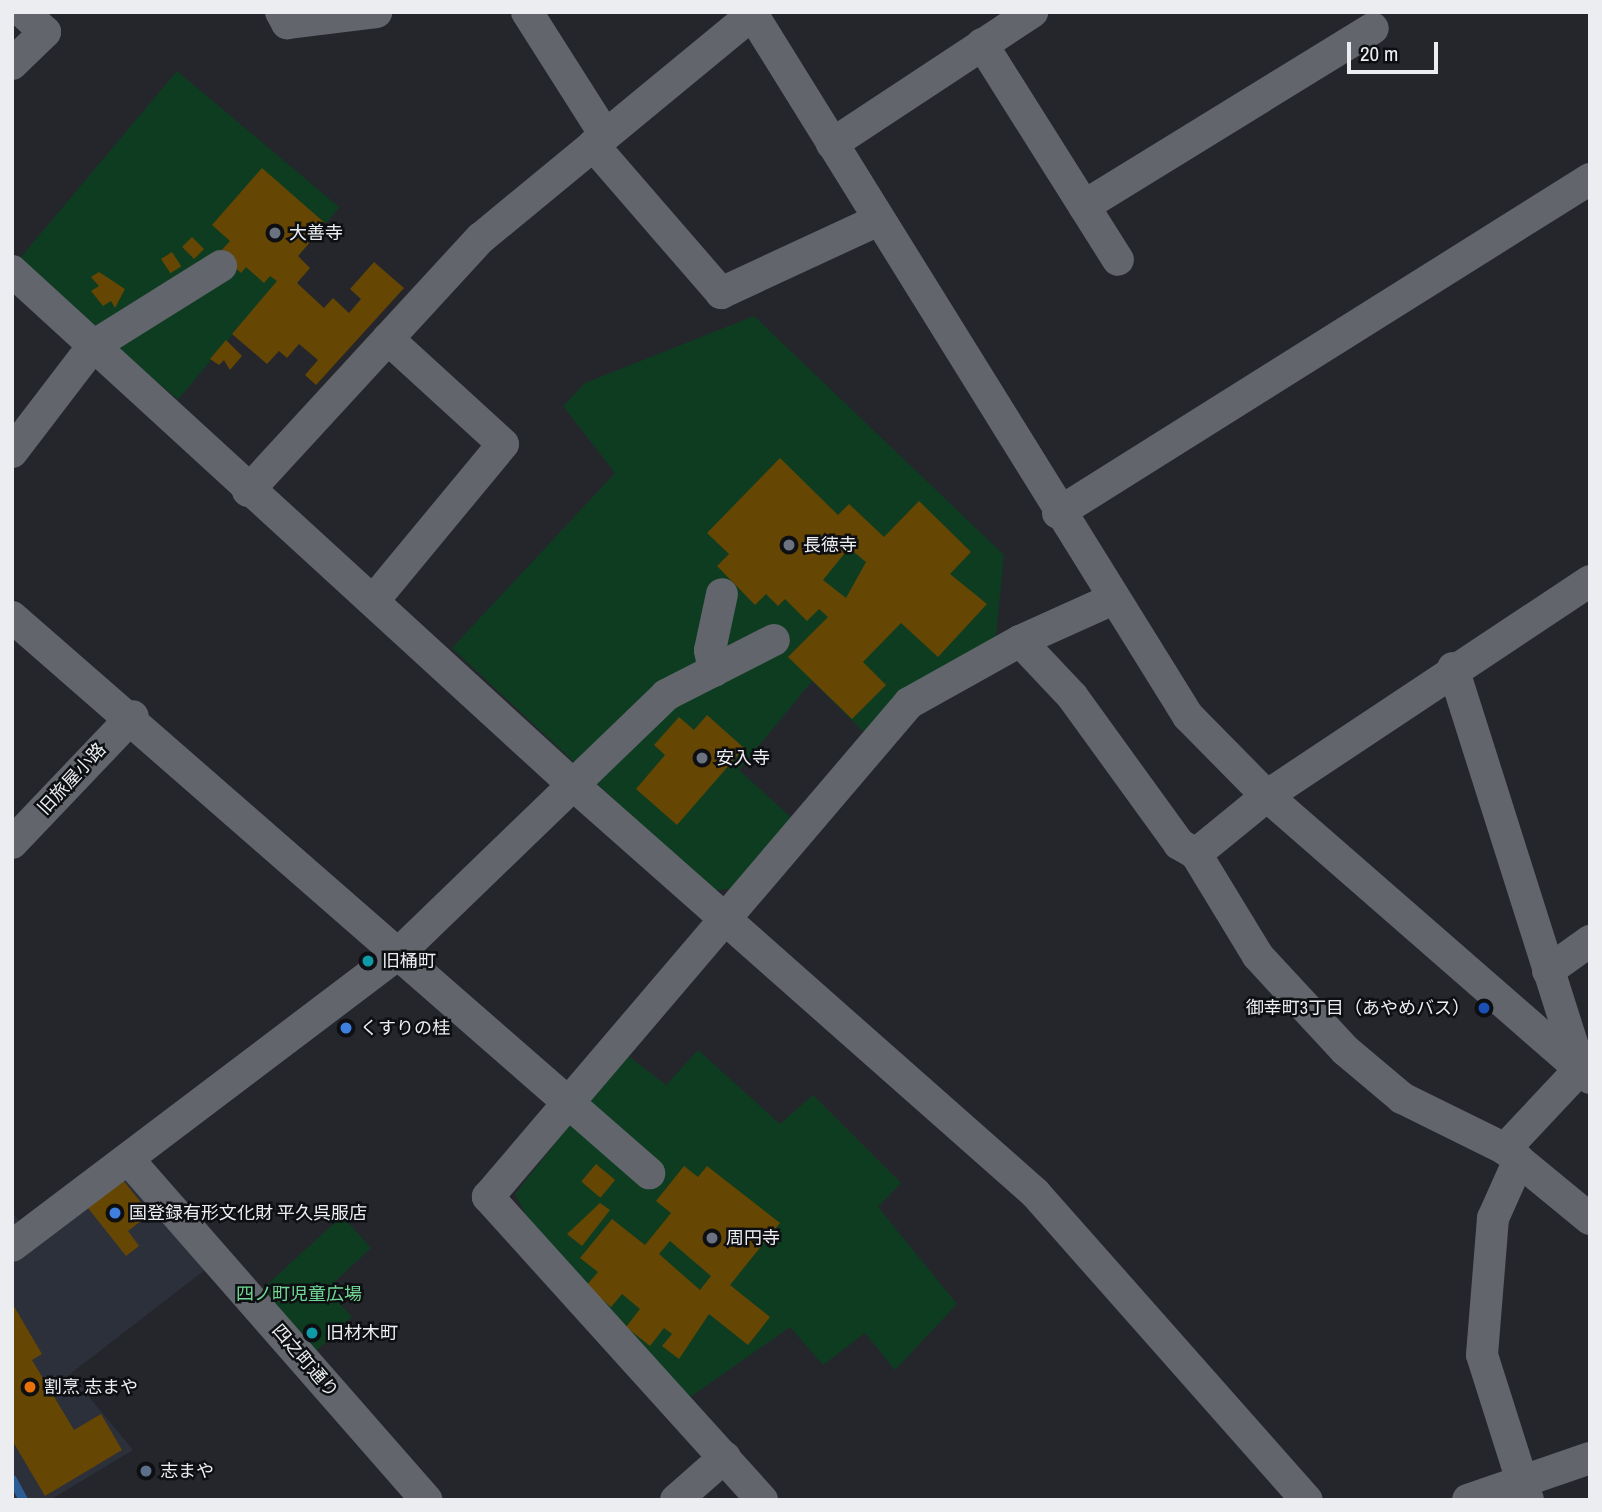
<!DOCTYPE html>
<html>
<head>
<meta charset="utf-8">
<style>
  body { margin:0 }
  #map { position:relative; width:1602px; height:1512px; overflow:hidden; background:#24262c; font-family:"Archivo Narrow","Noto Sans JP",sans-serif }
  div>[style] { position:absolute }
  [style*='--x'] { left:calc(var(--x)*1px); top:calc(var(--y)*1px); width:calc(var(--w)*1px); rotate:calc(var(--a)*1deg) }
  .built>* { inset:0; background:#2c303b }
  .green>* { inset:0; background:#0e3c21; transform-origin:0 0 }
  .stream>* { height:9px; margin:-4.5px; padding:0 4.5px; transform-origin:4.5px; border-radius:4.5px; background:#2a5d96 }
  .building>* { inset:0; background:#664603; transform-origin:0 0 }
  .minor>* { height:32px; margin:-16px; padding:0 16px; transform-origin:16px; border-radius:16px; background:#62656b }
  .dots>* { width:19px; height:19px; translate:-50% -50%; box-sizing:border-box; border:4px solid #0e0f12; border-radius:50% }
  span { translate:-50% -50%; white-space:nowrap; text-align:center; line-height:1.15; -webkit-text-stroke:5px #0e0f12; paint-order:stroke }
  .poi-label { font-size:18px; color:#ebedf1 }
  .left { translate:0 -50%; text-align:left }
  .right { translate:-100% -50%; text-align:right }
  .street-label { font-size:18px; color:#ebedf1 }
  .park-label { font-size:18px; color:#70d894 }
  .frame { position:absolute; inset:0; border:14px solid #ebedf1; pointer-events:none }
  .scale { position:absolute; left:1347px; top:42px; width:91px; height:32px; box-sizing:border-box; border:4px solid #ebedf1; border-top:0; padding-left:9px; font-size:21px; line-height:24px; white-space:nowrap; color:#ebedf1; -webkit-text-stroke:5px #0e0f12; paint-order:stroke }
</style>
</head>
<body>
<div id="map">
  <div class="built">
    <div style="clip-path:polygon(113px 1152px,206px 1269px,70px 1374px,133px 1450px,50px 1500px,12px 1500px,12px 1212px,23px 1226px)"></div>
  </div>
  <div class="green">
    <div style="left:177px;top:71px;width:212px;height:251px;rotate:40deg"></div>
    <div style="clip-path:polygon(754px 316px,1004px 555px,994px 655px,868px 736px,812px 681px,739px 770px,796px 822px,733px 889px,711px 890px,452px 648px,615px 473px,563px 406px,585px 383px)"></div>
    <div style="clip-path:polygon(698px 1050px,780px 1124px,813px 1095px,901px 1183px,878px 1207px,957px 1304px,895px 1370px,865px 1333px,823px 1365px,790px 1327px,686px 1400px,534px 1230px,515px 1194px,626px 1054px,666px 1085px)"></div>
    <div style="clip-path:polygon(342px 1216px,371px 1248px,327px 1289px,352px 1317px,314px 1353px,259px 1292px)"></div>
  </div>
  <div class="stream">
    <div style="--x:12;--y:1479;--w:24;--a:62"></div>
  </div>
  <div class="building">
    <div style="clip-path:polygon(262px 168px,326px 224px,298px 256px,310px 268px,297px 283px,324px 308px,333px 298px,349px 313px,361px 299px,350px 289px,374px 262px,404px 288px,316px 385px,305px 375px,318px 360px,299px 344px,287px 358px,279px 351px,267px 364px,232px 334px,277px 281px,270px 276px,264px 283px,246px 267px,241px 273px,219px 253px,230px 241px,212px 225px)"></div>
    <div style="left:192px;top:237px;width:17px;height:14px;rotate:45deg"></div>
    <div style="left:172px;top:252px;width:17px;height:13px;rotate:57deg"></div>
    <div style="clip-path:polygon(99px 272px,125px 289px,115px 308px,111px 301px,103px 306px,91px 291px,99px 286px,91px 277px)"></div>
    <div style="clip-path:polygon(226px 340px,242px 356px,230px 370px,224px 360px,219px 365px,210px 359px)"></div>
    <div style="clip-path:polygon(evenodd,780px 458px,838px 515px,849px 504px,884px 537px,919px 501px,971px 552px,950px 574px,987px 604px,938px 657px,901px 623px,863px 662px,886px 685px,852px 719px,788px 657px,828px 617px,819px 609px,807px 621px,785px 599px,778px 606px,766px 594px,755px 605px,717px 566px,729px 554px,707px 533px,780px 458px,849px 548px,866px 562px,846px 598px,823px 580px,849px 548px)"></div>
    <div style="clip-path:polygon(707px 715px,744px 748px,677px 825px,636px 789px,665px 755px,654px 745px,679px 717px,694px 730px)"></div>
    <div style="left:596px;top:1164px;width:25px;height:23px;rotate:40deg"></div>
    <div style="clip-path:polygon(evenodd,684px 1166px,698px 1177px,707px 1166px,780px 1223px,730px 1285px,770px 1317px,748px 1345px,709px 1314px,679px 1359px,662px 1346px,672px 1334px,664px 1328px,650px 1346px,626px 1327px,640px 1309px,622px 1294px,611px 1307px,586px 1286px,598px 1272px,580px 1258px,612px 1219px,645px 1245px,671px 1213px,656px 1201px,684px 1166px,670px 1241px,711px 1276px,700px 1290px,659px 1254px,670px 1241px)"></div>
    <div style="clip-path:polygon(123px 1180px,150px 1214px,128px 1231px,139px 1246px,126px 1256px,88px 1208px)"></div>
    <div style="clip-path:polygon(600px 1203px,610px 1210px,582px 1246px,567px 1234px)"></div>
    <div style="clip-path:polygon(12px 1303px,42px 1354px,32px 1360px,74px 1430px,101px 1414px,122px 1450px,45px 1496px,12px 1440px)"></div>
  </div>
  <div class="minor">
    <div style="--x:281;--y:12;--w:13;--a:61"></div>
    <div style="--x:287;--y:23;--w:90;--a:-7"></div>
    <div style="--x:527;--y:12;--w:146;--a:57.6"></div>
    <div style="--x:751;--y:12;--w:829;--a:58.17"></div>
    <div style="--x:1188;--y:716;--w:112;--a:45.4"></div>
    <div style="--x:1267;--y:796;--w:429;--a:41.1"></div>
    <div style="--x:982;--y:44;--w:255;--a:57.8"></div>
    <div style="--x:12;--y:64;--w:46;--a:-44.1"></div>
    <div style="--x:45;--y:32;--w:30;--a:-138"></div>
    <div style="--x:832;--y:144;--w:240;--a:-33.4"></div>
    <div style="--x:593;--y:145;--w:196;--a:49.1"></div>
    <div style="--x:721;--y:293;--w:173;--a:-24.9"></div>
    <div style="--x:1084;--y:206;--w:339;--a:-31.6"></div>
    <div style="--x:12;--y:271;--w:757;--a:42.48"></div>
    <div style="--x:570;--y:782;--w:621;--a:41.47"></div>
    <div style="--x:1035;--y:1193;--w:410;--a:48.5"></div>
    <div style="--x:12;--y:452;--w:133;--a:-52.6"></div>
    <div style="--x:93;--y:346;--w:151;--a:-32"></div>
    <div style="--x:248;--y:491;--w:344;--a:-47.4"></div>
    <div style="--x:481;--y:238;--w:351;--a:-39.5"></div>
    <div style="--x:1058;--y:513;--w:628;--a:-32.12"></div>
    <div style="--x:1590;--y:581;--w:388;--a:146.4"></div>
    <div style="--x:1267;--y:796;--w:92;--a:140.8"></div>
    <div style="--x:1196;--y:854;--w:119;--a:58.7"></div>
    <div style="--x:1258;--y:956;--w:128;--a:47.2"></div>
    <div style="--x:1345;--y:1050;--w:75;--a:40.1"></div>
    <div style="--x:1402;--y:1098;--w:115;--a:26.3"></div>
    <div style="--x:1505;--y:1149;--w:110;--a:39.5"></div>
    <div style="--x:374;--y:600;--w:202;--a:-50.4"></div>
    <div style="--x:503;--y:444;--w:156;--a:-137.6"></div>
    <div style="--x:12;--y:617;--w:846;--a:41.12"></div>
    <div style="--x:1020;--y:641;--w:76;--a:46.6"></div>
    <div style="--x:1072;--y:696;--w:183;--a:54.1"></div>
    <div style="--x:1179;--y:844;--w:20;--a:30"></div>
    <div style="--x:1453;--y:668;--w:421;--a:72.4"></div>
    <div style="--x:1580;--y:1069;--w:110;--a:133.2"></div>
    <div style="--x:714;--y:671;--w:21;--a:-101"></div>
    <div style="--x:710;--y:650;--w:57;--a:-77.9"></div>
    <div style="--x:12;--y:843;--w:175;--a:-46.4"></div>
    <div style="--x:1548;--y:971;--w:52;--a:-35.5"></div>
    <div style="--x:128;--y:1159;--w:453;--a:48.8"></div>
    <div style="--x:1519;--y:1160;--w:64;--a:114.1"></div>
    <div style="--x:1493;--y:1218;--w:137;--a:94.6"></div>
    <div style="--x:1482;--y:1355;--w:152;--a:72.4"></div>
    <div style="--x:12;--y:1246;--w:484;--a:-37.1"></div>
    <div style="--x:398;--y:954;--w:373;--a:-44"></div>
    <div style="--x:666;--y:695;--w:121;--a:-27"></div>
    <div style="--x:676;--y:1500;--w:65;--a:-41.3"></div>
    <div style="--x:762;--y:1500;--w:409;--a:-132.1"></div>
    <div style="--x:488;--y:1197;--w:649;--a:-49.56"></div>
    <div style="--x:909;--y:703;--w:127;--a:-29.2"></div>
    <div style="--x:1020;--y:641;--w:100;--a:-24.3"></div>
    <div style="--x:1468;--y:1500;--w:129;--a:-19"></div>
  </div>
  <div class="dots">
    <div style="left:275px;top:233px;background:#6b7280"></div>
    <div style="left:789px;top:545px;background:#6b7280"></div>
    <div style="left:702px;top:758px;background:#6b7280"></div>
    <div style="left:368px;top:961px;background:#0f9aa8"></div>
    <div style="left:1484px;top:1008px;background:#1a4fb4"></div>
    <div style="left:346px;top:1028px;background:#3f7fe0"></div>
    <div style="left:115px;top:1213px;background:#3f7fe0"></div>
    <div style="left:712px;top:1238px;background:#6b7280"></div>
    <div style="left:312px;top:1333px;background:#0f9aa8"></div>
    <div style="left:30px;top:1387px;background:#e8710a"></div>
    <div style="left:146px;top:1471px;background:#5c6f8a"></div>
  </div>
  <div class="poi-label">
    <span class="left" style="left:289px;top:233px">大善寺</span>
    <span class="left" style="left:803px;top:545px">長徳寺</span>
    <span class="left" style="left:716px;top:758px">安入寺</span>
    <span class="left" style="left:382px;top:961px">旧桶町</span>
    <span class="right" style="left:1470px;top:1008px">御幸町3丁目（あやめバス）</span>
    <span class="left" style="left:360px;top:1028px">くすりの桂</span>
    <span class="left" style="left:129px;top:1213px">国登録有形文化財 平久呉服店</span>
    <span class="left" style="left:726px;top:1238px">周円寺</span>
    <span class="left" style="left:326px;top:1333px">旧材木町</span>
    <span class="left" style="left:44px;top:1387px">割烹 志まや</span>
    <span class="left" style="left:160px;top:1471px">志まや</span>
  </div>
  <div class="street-label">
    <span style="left:72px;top:779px;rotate:-47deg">旧旅屋小路</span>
    <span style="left:305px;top:1361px;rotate:49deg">四之町通り</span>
  </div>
  <div class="park-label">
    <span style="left:299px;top:1294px">四ノ町児童広場</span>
  </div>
  <div class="frame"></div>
  <div class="scale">20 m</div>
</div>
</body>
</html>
